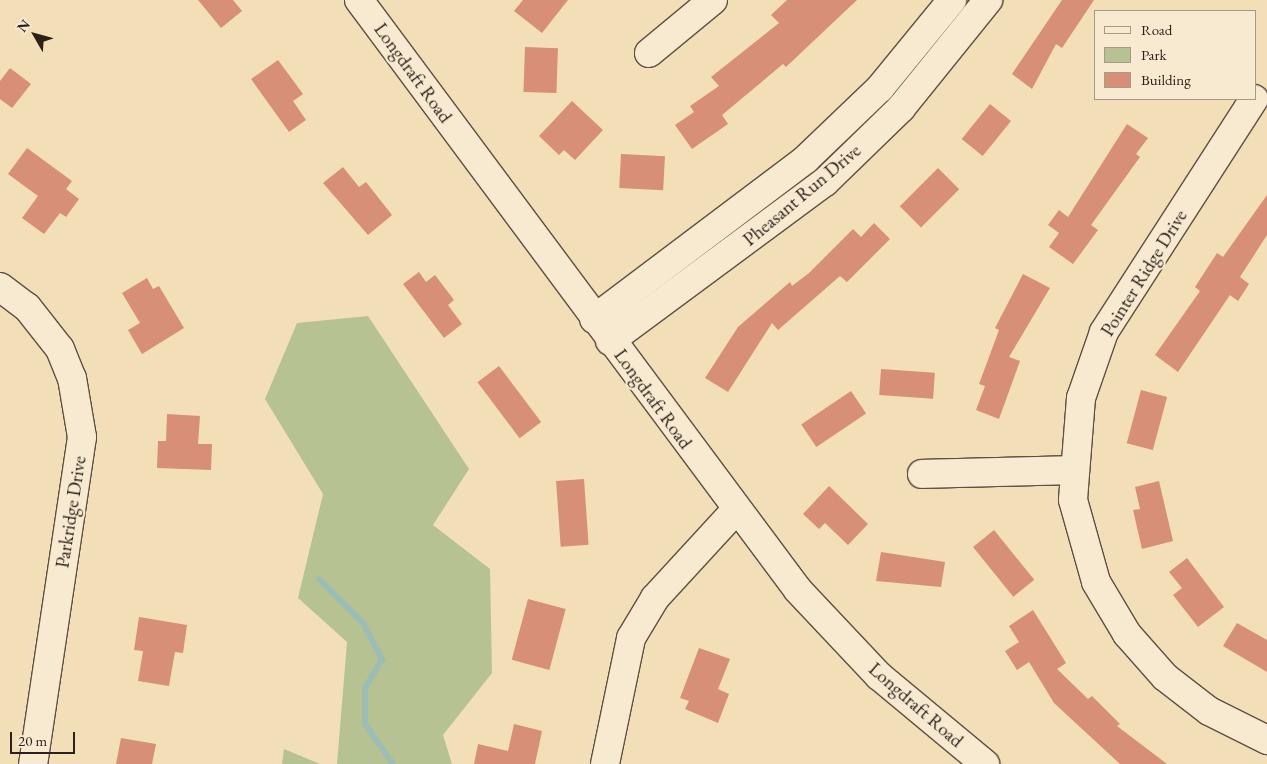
<!DOCTYPE html>
<html>
<head>
<meta charset="utf-8">
<style>
  body { margin:0 }
  #map { position:relative; width:1267px; height:764px; overflow:hidden; background:#f2dfb8; font-family:"EB Garamond",serif }
  div>[style] { position:absolute }
  [style*='--x'] { left:calc(var(--x)*1px); top:calc(var(--y)*1px); width:calc(var(--w)*1px); rotate:calc(var(--a)*1deg) }
  .green>* { inset:0; background:#b7c292 }
  .stream>* { height:6px; margin:-3px; padding:0 3px; transform-origin:3px; border-radius:3px; background:#9cbcb6 }
  .building>* { inset:0; background:#d78f77; transform-origin:0 0 }
  .roads { filter:drop-shadow(1px 0 #5e5042) drop-shadow(-1px 0 #5e5042) drop-shadow(0 1px #5e5042) drop-shadow(0 -1px #5e5042) }
  .minor>* { height:28px; margin:-14px; padding:0 14px; transform-origin:14px; border-radius:14px; background:#f7ead1 }
  span { translate:-50% -50%; white-space:nowrap; text-align:center; line-height:1.15; -webkit-text-stroke:4.5px #f7ead1; paint-order:stroke }
  .street-label { font-size:19px; color:#2c211a }
  .legend { position:absolute; left:1094px; top:10px; width:162px; height:90px; box-sizing:border-box; background:#f7ead1; border:1px solid #a69a88; margin:0; padding:6px 9px; list-style:none; font-size:15px; color:#2c211a }
  .legend li { display:flex; align-items:center; gap:10px; height:25px }
  .legend b { width:25px; border:1px solid #a69a88 }
  .north { position:absolute; left:10px; top:10px; width:50px; height:50px; -webkit-text-stroke:4px #f7ead1; paint-order:stroke; rotate:308deg; font-size:14px; font-weight:700; line-height:20px; text-align:center; color:#2c211a }
  .north::after { content:''; display:block; margin:auto; width:18px; height:22px; background:#2c211a; clip-path:polygon(50% 0,100% 100%,50% 72%,0 100%) }
  .scale { position:absolute; left:10px; top:732px; width:65px; height:22px; box-sizing:border-box; border:2px solid #2c211a; border-top:0; padding-left:6px; font-size:15px; line-height:18px; white-space:nowrap; color:#2c211a; -webkit-text-stroke:4px #f7ead1; paint-order:stroke }
</style>
</head>
<body>
<div id="map">
  <div class="green">
    <div style="clip-path:polygon(368px 316px,469px 469px,433px 525px,490px 569px,492px 673px,443px 735px,452px 764px,337px 764px,347px 642px,298px 598px,323px 494px,265px 399px,297px 323px)"></div>
    <div style="clip-path:polygon(284px 749px,320px 764px,282px 764px)"></div>
  </div>
  <div class="stream">
    <div style="--x:319;--y:579;--w:62;--a:45"></div>
    <div style="--x:363;--y:623;--w:41;--a:62.2"></div>
    <div style="--x:382;--y:659;--w:34;--a:120"></div>
    <div style="--x:365;--y:688;--w:36;--a:90"></div>
    <div style="--x:365;--y:724;--w:49;--a:55"></div>
  </div>
  <div class="building">
    <div style="clip-path:polygon(198px 0,233px 0,242px 11px,221px 28px)"></div>
    <div style="clip-path:polygon(523px 0,568px 0,542px 33px,514px 11px)"></div>
    <div style="clip-path:polygon(787px 0,857px 0,786px 67px,783px 64px,722px 115px,728px 124px,692px 149px,675px 125px,694px 112px,690px 106px,719px 86px,711px 77px,779px 23px,771px 15px)"></div>
    <div style="clip-path:polygon(1062px 0,1094px 0,1062px 48px,1056px 44px,1032px 89px,1012px 74px)"></div>
    <div style="left:525px;top:47px;width:33px;height:45px;rotate:2deg"></div>
    <div style="clip-path:polygon(278px 60px,303px 94px,293px 101px,306px 120px,289px 132px,251px 79px)"></div>
    <div style="clip-path:polygon(10px 68px,31px 84px,12px 108px,0 99px,0 81px)"></div>
    <div style="clip-path:polygon(572px 101px,603px 130px,575px 160px,564px 150px,559px 155px,539px 136px)"></div>
    <div style="left:990px;top:104px;width:27px;height:45px;rotate:39deg"></div>
    <div style="clip-path:polygon(1127px 124px,1148px 138px,1136px 154px,1140px 157px,1091px 225px,1098px 230px,1073px 264px,1049px 247px,1059px 233px,1048px 225px,1059px 210px,1068px 217px)"></div>
    <div style="clip-path:polygon(27px 148px,72px 181px,66px 189px,79px 199px,66px 217px,60px 213px,44px 234px,22px 218px,38px 196px,8px 174px)"></div>
    <div style="left:621px;top:154px;width:44px;height:34px;rotate:3deg"></div>
    <div style="clip-path:polygon(343px 167px,359px 187px,366px 182px,392px 215px,368px 235px,323px 183px)"></div>
    <div style="left:938px;top:168px;width:30px;height:54px;rotate:45deg"></div>
    <div style="clip-path:polygon(1267px 195px,1267px 235px,1240px 277px,1249px 284px,1238px 301px,1230px 295px,1178px 372px,1155px 355px,1200px 291px,1195px 287px,1217px 253px,1223px 257px)"></div>
    <div style="clip-path:polygon(874px 223px,890px 239px,847px 282px,840px 276px,778px 330px,772px 323px,728px 392px,705px 378px,738px 327px,790px 282px,792px 286px,809px 273px,853px 229px,861px 237px)"></div>
    <div style="clip-path:polygon(419px 272px,426px 282px,435px 275px,454px 300px,448px 305px,462px 324px,444px 338px,403px 284px)"></div>
    <div style="clip-path:polygon(1023px 274px,1050px 288px,1009px 357px,1020px 361px,999px 419px,976px 410px,985px 386px,979px 384px,999px 330px,995px 328px)"></div>
    <div style="clip-path:polygon(147px 278px,153px 289px,159px 286px,184px 328px,142px 354px,128px 330px,140px 323px,122px 293px)"></div>
    <div style="left:499px;top:366px;width:70px;height:27px;rotate:53deg"></div>
    <div style="left:881px;top:369px;width:54px;height:26px;rotate:4deg"></div>
    <div style="left:1141px;top:390px;width:27px;height:55px;rotate:15deg"></div>
    <div style="left:851px;top:391px;width:27px;height:60px;rotate:56deg"></div>
    <div style="clip-path:polygon(167px 414px,200px 416px,198px 444px,212px 444px,211px 470px,157px 468px,158px 441px,166px 441px)"></div>
    <div style="left:584px;top:479px;width:66px;height:28px;rotate:86deg"></div>
    <div style="clip-path:polygon(1159px 481px,1173px 541px,1142px 549px,1133px 510px,1140px 509px,1135px 487px)"></div>
    <div style="clip-path:polygon(829px 486px,868px 524px,848px 545px,825px 523px,819px 529px,803px 514px)"></div>
    <div style="left:994px;top:530px;width:64px;height:27px;rotate:51deg"></div>
    <div style="clip-path:polygon(881px 552px,945px 562px,941px 587px,876px 581px)"></div>
    <div style="clip-path:polygon(1187px 558px,1224px 607px,1198px 627px,1173px 595px,1182px 588px,1169px 572px)"></div>
    <div style="left:528px;top:599px;width:39px;height:63px;rotate:15deg"></div>
    <div style="clip-path:polygon(1033px 610px,1066px 663px,1057px 669px,1088px 699px,1092px 696px,1120px 724px,1117px 726px,1167px 764px,1120px 764px,1054px 703px,1029px 662px,1017px 670px,1005px 651px,1019px 642px,1009px 626px)"></div>
    <div style="clip-path:polygon(139px 617px,187px 625px,183px 653px,175px 652px,169px 686px,138px 681px,143px 651px,134px 650px)"></div>
    <div style="clip-path:polygon(1237px 623px,1267px 640px,1267px 672px,1223px 646px)"></div>
    <div style="clip-path:polygon(699px 648px,730px 659px,718px 689px,729px 694px,718px 723px,685px 709px,689px 701px,680px 698px)"></div>
    <div style="clip-path:polygon(514px 724px,542px 731px,535px 764px,474px 764px,478px 744px,508px 751px)"></div>
    <div style="clip-path:polygon(121px 738px,156px 744px,152px 764px,116px 764px)"></div>
  </div>
  <div class="roads">
    <div class="minor">
      <div style="--x:359;--y:0;--w:735;--a:53.35"></div>
      <div style="--x:798;--y:590;--w:118;--a:46.7"></div>
      <div style="--x:879;--y:676;--w:138;--a:39.7"></div>
      <div style="--x:649;--y:53;--w:83;--a:-39.6"></div>
      <div style="--x:1254;--y:99;--w:277;--a:122.8"></div>
      <div style="--x:1104;--y:332;--w:70;--a:109.2"></div>
      <div style="--x:1081;--y:398;--w:102;--a:94.5"></div>
      <div style="--x:1073;--y:500;--w:85;--a:74.3"></div>
      <div style="--x:1096;--y:582;--w:61;--a:59.2"></div>
      <div style="--x:1127;--y:634;--w:57;--a:48.5"></div>
      <div style="--x:1165;--y:677;--w:56;--a:37.7"></div>
      <div style="--x:1209;--y:711;--w:65;--a:26.6"></div>
      <div style="--x:0;--y:287;--w:34;--a:37"></div>
      <div style="--x:27;--y:307;--w:53;--a:51.8"></div>
      <div style="--x:60;--y:349;--w:31;--a:68"></div>
      <div style="--x:72;--y:378;--w:60;--a:80.4"></div>
      <div style="--x:82;--y:437;--w:331;--a:98.5"></div>
      <div style="--x:594;--y:319;--w:266;--a:-37"></div>
      <div style="--x:806;--y:159;--w:103;--a:-43.8"></div>
      <div style="--x:880;--y:88;--w:114;--a:-50.7"></div>
      <div style="--x:610;--y:341;--w:267;--a:-36.5"></div>
      <div style="--x:825;--y:182;--w:106;--a:-44.2"></div>
      <div style="--x:901;--y:108;--w:139;--a:-51.1"></div>
      <div style="--x:922;--y:474;--w:151;--a:-1.5"></div>
      <div style="--x:605;--y:764;--w:129;--a:-78.3"></div>
      <div style="--x:631;--y:638;--w:47;--a:-59"></div>
      <div style="--x:655;--y:598;--w:118;--a:-47.4"></div>
    </div>
  </div>
  <div class="street-label">
    <span style="left:413px;top:73px;rotate:54deg">Longdraft Road</span>
    <span style="left:802px;top:195px;rotate:-40deg">Pheasant Run Drive</span>
    <span style="left:1144px;top:273px;rotate:-58deg">Pointer Ridge Drive</span>
    <span style="left:653px;top:399px;rotate:54deg">Longdraft Road</span>
    <span style="left:71px;top:512px;rotate:-81deg">Parkridge Drive</span>
    <span style="left:916px;top:705px;rotate:41deg">Longdraft Road</span>
  </div>
  <ul class="legend">
  <li><b style="height:6px;background:#f7ead1"></b>Road</li>
  <li><b style="height:14px;background:#b7c292"></b>Park</li>
  <li><b style="height:14px;background:#d78f77"></b>Building</li>
  </ul>
  <div class="north">N</div>
  <div class="scale">20 m</div>
</div>
</body>
</html>
